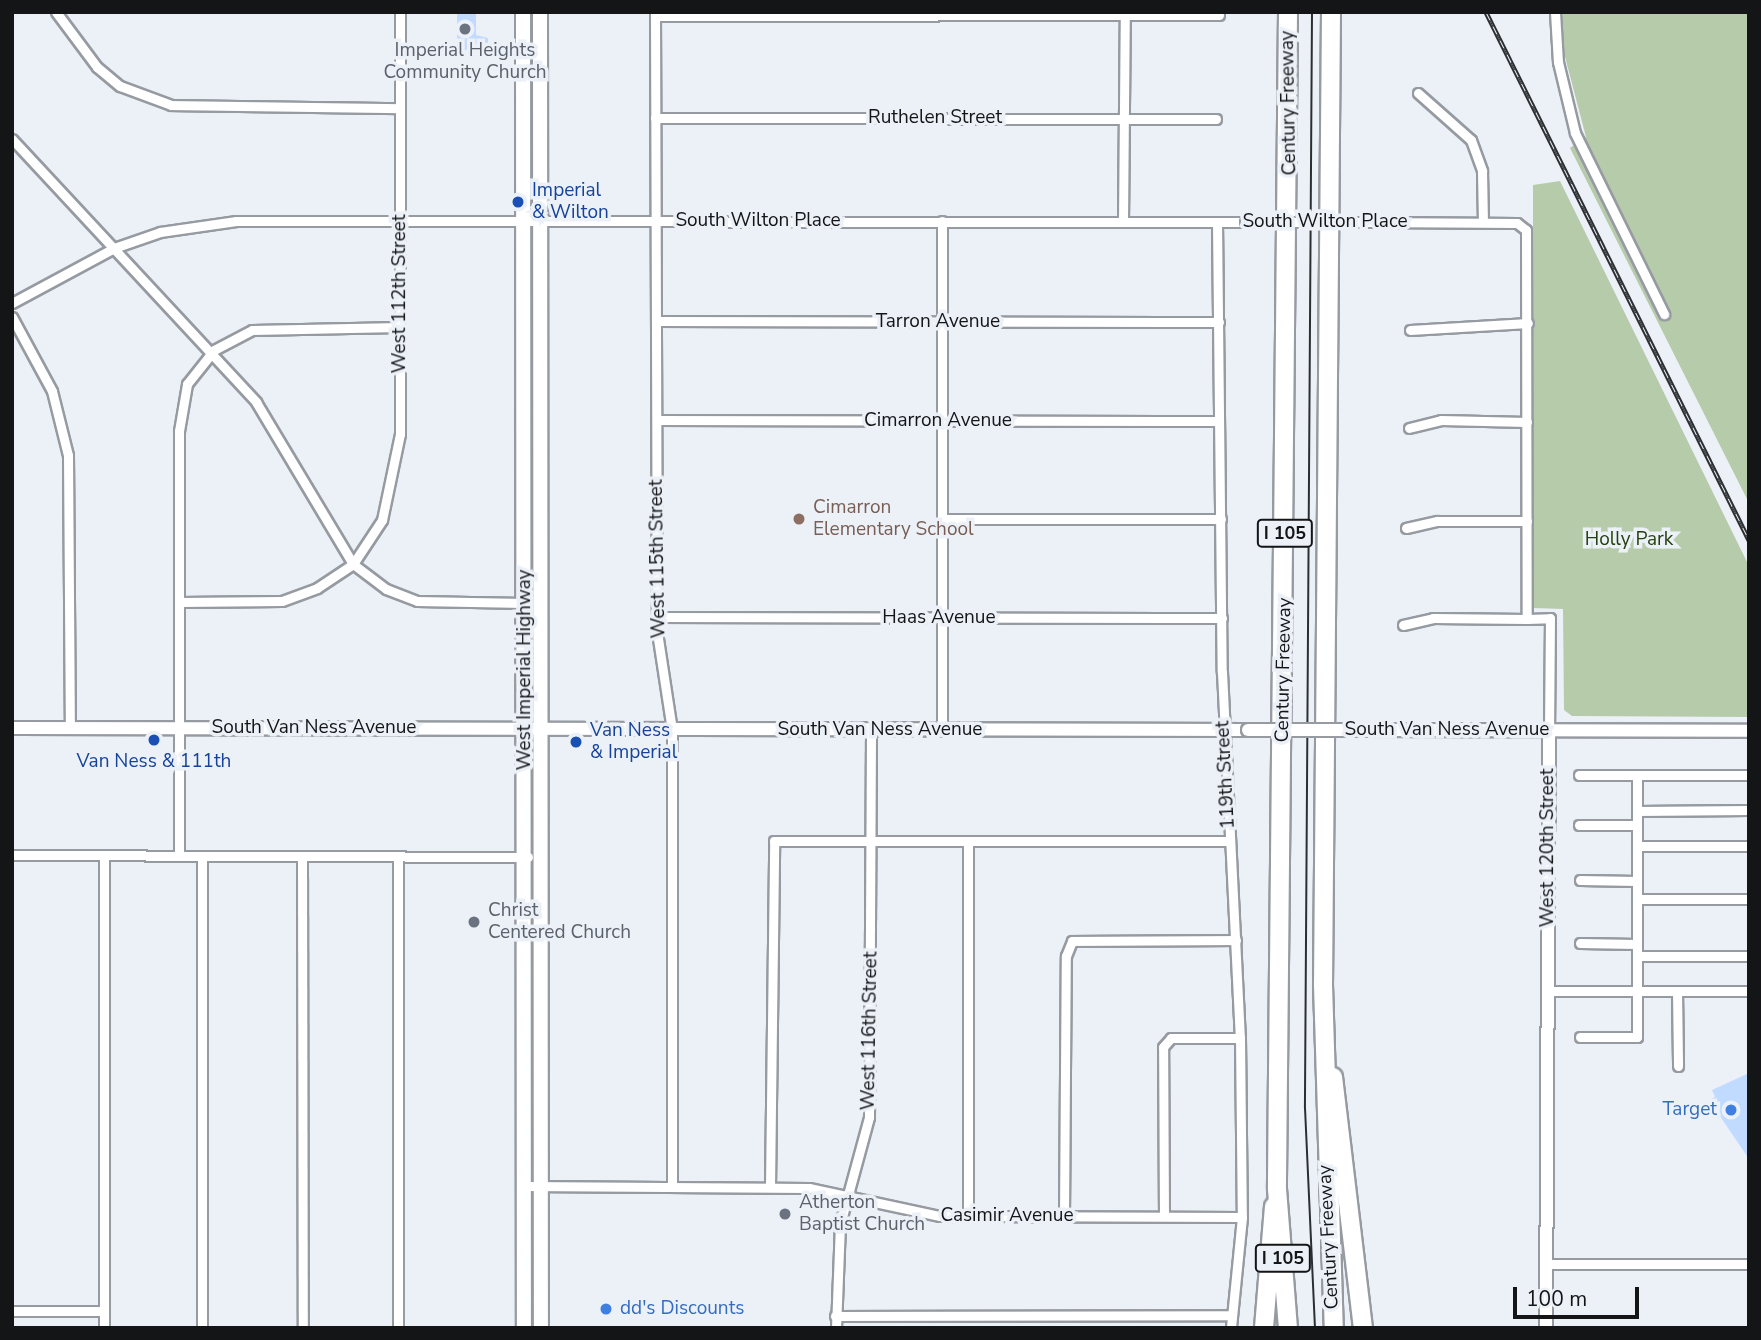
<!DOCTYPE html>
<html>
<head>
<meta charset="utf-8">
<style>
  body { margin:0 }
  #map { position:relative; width:1761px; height:1340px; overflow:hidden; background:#ecf1f8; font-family:"Nunito Sans",sans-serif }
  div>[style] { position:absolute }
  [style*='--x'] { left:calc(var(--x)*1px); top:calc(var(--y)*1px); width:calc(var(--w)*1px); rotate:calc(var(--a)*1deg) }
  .green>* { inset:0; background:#b6cbaa }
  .building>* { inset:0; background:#c1daff }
  .roads { filter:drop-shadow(2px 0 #969aa1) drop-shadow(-2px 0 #969aa1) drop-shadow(0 2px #969aa1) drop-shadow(0 -2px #969aa1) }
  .street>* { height:9px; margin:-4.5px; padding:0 4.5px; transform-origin:4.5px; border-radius:4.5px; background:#fff }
  .secondary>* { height:12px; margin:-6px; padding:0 6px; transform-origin:6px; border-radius:6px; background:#fff }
  .primary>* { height:14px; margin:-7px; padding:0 7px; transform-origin:7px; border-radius:7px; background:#fff }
  .highway>* { height:18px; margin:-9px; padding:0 9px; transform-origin:9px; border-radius:9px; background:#fff }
  .tram>* { height:2px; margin:-1px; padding:0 1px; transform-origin:1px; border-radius:1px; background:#2c2f31 }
  .rail>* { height:5px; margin-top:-2.5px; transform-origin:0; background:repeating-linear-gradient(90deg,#ecf1f8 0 8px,#2c2f31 0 16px); box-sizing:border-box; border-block:2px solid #2c2f31 }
  .bridges { filter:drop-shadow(2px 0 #969aa1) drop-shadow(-2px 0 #969aa1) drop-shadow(0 2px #969aa1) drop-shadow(0 -2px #969aa1) }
  .street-bridge>* { height:9px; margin:-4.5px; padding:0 4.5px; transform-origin:4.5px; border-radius:4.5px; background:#fff }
  .secondary-bridge>* { height:12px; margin:-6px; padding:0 6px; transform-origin:6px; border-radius:6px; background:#fff }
  .dots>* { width:19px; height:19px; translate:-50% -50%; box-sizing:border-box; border:4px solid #ecf1f8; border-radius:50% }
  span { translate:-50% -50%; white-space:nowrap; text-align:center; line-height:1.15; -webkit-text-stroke:7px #ecf1f8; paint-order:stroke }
  .shield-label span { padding:2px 5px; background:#ecf1f8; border:2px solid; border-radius:5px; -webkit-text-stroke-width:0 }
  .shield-label { font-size:18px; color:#131517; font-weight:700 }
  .worship-label { font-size:19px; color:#5b616d }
  .left { translate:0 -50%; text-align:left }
  .street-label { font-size:19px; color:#131517 }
  .transit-label { font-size:19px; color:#164399 }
  .education-label { font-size:19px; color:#785e54 }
  .park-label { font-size:19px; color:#24400d }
  .shop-label { font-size:19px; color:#366cbe }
  .right { translate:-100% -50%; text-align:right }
  .frame { position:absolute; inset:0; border:14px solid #131517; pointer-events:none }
  .scale { position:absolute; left:1513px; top:1287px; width:126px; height:32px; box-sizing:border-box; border:4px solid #131517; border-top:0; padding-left:9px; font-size:21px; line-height:24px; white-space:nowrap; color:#131517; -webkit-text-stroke:5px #ecf1f8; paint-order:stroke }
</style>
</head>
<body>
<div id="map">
  <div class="green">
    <div style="clip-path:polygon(1562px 12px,1749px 12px,1749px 503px,1570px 148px,1586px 137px,1564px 53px)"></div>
    <div style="clip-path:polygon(1560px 181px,1749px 566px,1749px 717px,1572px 716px,1564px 710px,1563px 609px,1533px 608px,1533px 185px)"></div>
  </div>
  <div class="building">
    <div style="clip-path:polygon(457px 12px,476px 12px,476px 35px,488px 38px,488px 50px,457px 50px)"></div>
    <div style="clip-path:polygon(1749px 1073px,1749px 1159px,1709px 1100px,1715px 1097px,1712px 1090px)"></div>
  </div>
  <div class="roads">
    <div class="street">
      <div style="--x:56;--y:12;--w:69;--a:53.3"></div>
      <div style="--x:97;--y:67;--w:30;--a:40"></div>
      <div style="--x:120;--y:86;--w:54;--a:20.4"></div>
      <div style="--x:171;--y:105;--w:228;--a:0.8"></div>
      <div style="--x:655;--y:12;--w:620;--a:89.82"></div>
      <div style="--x:657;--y:632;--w:99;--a:81.3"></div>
      <div style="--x:672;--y:730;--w:457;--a:90"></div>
      <div style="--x:1555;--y:12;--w:50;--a:86.6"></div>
      <div style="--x:1558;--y:62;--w:73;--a:76.5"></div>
      <div style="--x:1575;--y:133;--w:202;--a:63.8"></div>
      <div style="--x:655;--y:16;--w:564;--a:-0.1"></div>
      <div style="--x:1418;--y:93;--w:71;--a:41.6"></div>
      <div style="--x:1471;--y:140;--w:33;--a:70"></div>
      <div style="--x:1482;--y:171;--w:51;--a:88.9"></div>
      <div style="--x:655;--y:118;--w:561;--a:0.1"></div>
      <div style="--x:12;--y:139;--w:359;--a:47.1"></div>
      <div style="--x:256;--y:402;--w:189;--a:59.1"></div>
      <div style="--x:353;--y:564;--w:53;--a:-56.6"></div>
      <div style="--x:382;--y:520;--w:88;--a:-78.2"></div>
      <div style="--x:400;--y:434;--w:422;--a:-90"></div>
      <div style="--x:1123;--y:222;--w:210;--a:-89.5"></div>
      <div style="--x:1217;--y:222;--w:450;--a:89.4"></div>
      <div style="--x:1222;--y:672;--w:366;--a:87.2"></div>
      <div style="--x:1240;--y:1038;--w:179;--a:89.4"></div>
      <div style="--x:1242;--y:1217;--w:112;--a:95.7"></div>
      <div style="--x:1371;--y:222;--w:146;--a:0.4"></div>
      <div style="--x:1517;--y:223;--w:11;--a:38"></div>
      <div style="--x:1526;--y:230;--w:389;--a:89.9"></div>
      <div style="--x:1527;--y:619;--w:23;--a:-2"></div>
      <div style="--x:1550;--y:618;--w:113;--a:90.5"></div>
      <div style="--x:12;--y:303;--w:116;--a:-28.3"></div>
      <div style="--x:114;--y:248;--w:49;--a:-19.2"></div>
      <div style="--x:160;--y:232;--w:77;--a:-8.2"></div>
      <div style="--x:236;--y:221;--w:1009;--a:0.06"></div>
      <div style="--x:12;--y:317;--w:84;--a:61.6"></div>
      <div style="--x:52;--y:391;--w:66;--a:76"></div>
      <div style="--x:68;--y:455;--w:273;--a:89.6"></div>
      <div style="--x:657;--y:321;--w:562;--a:0.1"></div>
      <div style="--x:1410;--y:330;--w:118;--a:-3.4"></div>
      <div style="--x:657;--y:420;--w:562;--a:0.1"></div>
      <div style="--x:1409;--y:428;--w:33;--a:-14"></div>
      <div style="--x:1441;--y:420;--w:86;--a:1.3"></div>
      <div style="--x:942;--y:519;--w:279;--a:0"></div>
      <div style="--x:1406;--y:528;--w:32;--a:-13"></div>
      <div style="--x:1437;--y:521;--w:90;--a:0"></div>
      <div style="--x:180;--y:602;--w:102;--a:-0.6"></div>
      <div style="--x:282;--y:601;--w:37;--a:-20"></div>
      <div style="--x:317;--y:588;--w:43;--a:-33.7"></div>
      <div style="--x:353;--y:564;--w:41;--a:37.1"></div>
      <div style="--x:386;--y:589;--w:33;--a:21"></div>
      <div style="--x:417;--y:601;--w:108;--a:1.1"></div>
      <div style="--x:657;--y:617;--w:565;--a:0.1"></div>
      <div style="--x:1403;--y:625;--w:31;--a:-13"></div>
      <div style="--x:1433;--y:618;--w:94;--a:0.6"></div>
      <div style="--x:942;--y:730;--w:509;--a:-90"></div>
      <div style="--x:1579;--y:775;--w:170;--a:0"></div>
      <div style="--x:1637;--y:811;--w:112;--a:-0.5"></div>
      <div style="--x:1579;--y:825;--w:58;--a:0"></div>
      <div style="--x:968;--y:842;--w:374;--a:90"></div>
      <div style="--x:1637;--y:846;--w:112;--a:0"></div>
      <div style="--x:12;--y:855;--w:516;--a:0.22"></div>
      <div style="--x:104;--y:856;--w:472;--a:90"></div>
      <div style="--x:179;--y:856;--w:425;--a:-90"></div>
      <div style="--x:179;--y:431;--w:48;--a:-80.3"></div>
      <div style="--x:187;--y:384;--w:43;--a:-51.5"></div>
      <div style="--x:214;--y:350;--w:43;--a:-27.8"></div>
      <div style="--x:252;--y:330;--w:148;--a:-1.2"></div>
      <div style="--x:398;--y:856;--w:472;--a:90"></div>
      <div style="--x:302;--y:858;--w:470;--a:89.9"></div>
      <div style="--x:1580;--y:880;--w:57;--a:1"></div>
      <div style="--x:1637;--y:899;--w:112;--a:0"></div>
      <div style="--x:1580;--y:943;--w:57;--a:1"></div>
      <div style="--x:1637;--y:956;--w:112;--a:0"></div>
      <div style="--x:1547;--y:991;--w:202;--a:0"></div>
      <div style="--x:1677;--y:991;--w:75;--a:89.2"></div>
      <div style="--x:1580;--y:1037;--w:57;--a:0"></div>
      <div style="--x:1637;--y:1037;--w:261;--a:-90"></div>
      <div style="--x:524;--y:1186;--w:285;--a:0.4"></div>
      <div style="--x:809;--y:1188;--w:134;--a:12.1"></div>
      <div style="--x:940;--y:1216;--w:302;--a:0.2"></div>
      <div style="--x:770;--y:1187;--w:346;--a:-89.3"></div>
      <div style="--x:774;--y:841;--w:455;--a:0"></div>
      <div style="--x:1064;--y:1216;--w:260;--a:-89.6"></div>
      <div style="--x:1066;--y:956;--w:16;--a:-68"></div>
      <div style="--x:1072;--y:941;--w:164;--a:-0.3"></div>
      <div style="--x:1164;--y:1216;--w:169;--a:-90.3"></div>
      <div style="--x:1163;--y:1047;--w:12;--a:-48"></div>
      <div style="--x:1171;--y:1038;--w:69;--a:0"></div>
      <div style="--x:1546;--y:1264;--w:203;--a:0"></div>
      <div style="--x:12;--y:1311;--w:92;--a:0"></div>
      <div style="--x:835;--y:1316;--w:396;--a:-0.1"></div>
      <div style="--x:202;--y:1328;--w:472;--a:-90"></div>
      <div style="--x:836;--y:1328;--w:104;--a:-87.8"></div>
      <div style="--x:840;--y:1224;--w:111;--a:-74.8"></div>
      <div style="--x:869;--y:1117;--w:387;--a:-89.7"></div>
    </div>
    <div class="secondary">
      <div style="--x:12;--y:728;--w:1236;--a:0.09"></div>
      <div style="--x:1353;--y:730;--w:396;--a:0.1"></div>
      <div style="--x:1546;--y:1328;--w:597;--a:-89.71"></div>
    </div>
    <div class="primary">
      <div style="--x:523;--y:12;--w:1316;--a:89.96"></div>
      <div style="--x:540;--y:12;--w:1316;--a:89.96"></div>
    </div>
    <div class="highway">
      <div style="--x:1288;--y:12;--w:1177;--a:90.54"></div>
      <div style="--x:1277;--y:1189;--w:139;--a:85.5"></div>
      <div style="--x:1331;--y:12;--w:973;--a:90.47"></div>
      <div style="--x:1323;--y:985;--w:343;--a:88.2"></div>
      <div style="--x:1333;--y:1077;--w:253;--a:83.2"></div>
      <div style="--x:1264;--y:1328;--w:122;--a:-85.3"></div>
    </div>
  </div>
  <div class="tram">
    <div style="--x:1312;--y:12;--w:1096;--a:90.37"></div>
    <div style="--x:1305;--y:1108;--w:220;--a:87.4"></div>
  </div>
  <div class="rail">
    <div style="--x:1486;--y:12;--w:590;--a:63.52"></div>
  </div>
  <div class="bridges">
    <div class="street-bridge">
      <div style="--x:1245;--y:222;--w:126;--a:0"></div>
    </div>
    <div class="secondary-bridge">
      <div style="--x:1248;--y:730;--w:105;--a:0"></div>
    </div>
  </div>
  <div class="dots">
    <div style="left:465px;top:29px;background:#6b7280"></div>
    <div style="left:518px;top:202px;background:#1a4fb4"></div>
    <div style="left:799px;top:519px;background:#8d6e63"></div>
    <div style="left:154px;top:740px;background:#1a4fb4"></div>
    <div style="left:576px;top:742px;background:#1a4fb4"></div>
    <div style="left:474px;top:922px;background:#6b7280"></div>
    <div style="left:1731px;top:1110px;background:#3f7fe0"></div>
    <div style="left:785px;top:1214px;background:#6b7280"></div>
    <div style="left:606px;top:1309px;background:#3f7fe0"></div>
  </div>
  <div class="shield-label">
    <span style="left:1285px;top:533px">I 105</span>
    <span style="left:1283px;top:1258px">I 105</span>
  </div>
  <div class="worship-label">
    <span style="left:465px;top:62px">Imperial Heights<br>Community Church</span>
    <span class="left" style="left:488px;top:922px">Christ<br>Centered Church</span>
    <span class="left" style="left:799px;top:1214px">Atherton<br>Baptist Church</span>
  </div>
  <div class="street-label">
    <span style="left:1289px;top:103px;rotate:-91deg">Century Freeway</span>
    <span style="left:935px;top:118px">Ruthelen Street</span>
    <span style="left:758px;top:221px">South Wilton Place</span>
    <span style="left:1325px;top:222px">South Wilton Place</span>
    <span style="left:400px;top:294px;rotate:-90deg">West 112th Street</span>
    <span style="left:938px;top:322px">Tarron Avenue</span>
    <span style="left:938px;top:421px">Cimarron Avenue</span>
    <span style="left:658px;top:559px;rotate:-91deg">West 115th Street</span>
    <span style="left:939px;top:618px">Haas Avenue</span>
    <span style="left:525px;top:670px;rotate:-90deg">West Imperial Highway</span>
    <span style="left:1284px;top:670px;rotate:-89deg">Century Freeway</span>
    <span style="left:314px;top:728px">South Van Ness Avenue</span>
    <span style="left:880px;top:730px">South Van Ness Avenue</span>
    <span style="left:1447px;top:730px">South Van Ness Avenue</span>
    <span style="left:1226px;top:775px;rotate:-93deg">119th Street</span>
    <span style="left:1548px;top:848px;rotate:-90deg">West 120th Street</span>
    <span style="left:870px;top:1031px;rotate:-89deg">West 116th Street</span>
    <span style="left:1007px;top:1216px">Casimir Avenue</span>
    <span style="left:1329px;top:1237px;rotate:-93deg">Century Freeway</span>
  </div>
  <div class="transit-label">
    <span class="left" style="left:532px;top:202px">Imperial<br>&amp; Wilton</span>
    <span class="left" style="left:590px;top:742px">Van Ness<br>&amp; Imperial</span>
    <span style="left:154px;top:762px">Van Ness &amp; 111th</span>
  </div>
  <div class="education-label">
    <span class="left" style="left:813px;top:519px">Cimarron<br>Elementary School</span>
  </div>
  <div class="park-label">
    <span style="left:1629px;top:540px">Holly Park</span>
  </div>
  <div class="shop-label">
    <span class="right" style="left:1717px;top:1110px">Target</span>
    <span class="left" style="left:620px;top:1309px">dd's Discounts</span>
  </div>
  <div class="frame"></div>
  <div class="scale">100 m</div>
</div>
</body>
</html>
